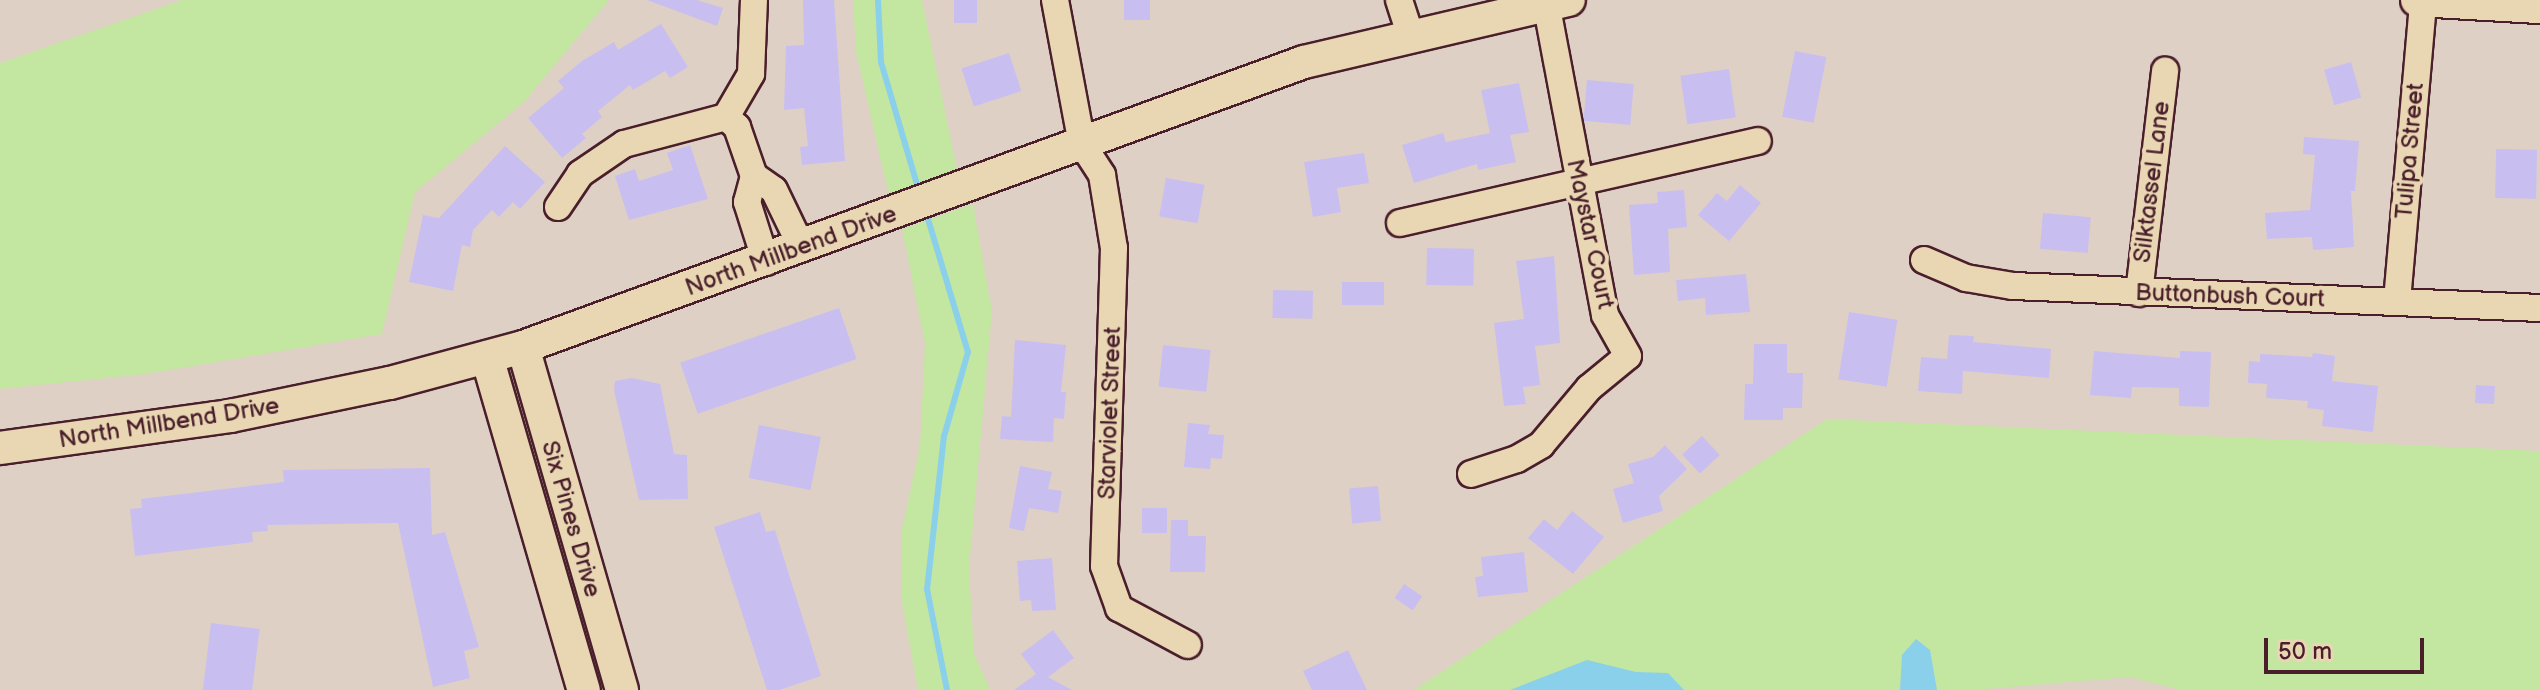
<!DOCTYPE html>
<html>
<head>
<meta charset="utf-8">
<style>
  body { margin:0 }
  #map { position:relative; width:2540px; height:690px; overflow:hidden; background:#dfd0c6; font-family:"Balsamiq Sans",sans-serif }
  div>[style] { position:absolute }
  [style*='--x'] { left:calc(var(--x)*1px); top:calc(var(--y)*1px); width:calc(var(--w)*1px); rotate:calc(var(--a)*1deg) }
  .green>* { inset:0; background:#c3e6a0 }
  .water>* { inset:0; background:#8ad0eb }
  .stream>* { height:6px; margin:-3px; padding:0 3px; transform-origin:3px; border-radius:3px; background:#8ad0eb }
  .building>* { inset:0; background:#c9bef0; transform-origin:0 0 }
  .roads { filter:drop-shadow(2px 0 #4a1f2b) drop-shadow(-2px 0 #4a1f2b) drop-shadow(0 2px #4a1f2b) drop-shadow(0 -2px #4a1f2b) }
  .minor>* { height:26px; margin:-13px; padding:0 13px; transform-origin:13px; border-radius:13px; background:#e9d7b4 }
  .tertiary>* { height:32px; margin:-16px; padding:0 16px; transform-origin:16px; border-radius:16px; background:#e9d7b4 }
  span { translate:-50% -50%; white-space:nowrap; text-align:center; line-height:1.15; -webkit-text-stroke:8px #e9d7b4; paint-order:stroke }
  .street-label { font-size:24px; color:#4a1f2b }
  .scale { position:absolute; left:2264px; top:638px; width:160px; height:36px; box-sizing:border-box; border:4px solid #4a1f2b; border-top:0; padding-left:10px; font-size:24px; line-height:28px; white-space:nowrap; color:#4a1f2b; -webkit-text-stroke:6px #e9d7b4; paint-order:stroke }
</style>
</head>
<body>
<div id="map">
  <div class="green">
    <div style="clip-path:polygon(182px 0,609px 0,524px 102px,415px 192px,382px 334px,146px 374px,0 389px,0 63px)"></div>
    <div style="clip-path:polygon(853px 0,922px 0,958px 174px,890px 200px,856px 52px)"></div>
    <div style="clip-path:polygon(973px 204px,992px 311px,969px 568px,974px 653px,990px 690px,918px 690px,902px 603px,901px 534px,920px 446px,925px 344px,902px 229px)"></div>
    <div style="clip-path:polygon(1827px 419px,2540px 451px,2540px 690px,2182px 690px,2129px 677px,1973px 690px,1414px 690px)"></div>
  </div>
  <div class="water">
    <div style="clip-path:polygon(1916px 639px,1930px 650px,1937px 690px,1900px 690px,1902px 655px)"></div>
    <div style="clip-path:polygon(1587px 660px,1636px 672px,1668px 673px,1684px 690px,1510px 690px)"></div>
  </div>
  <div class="stream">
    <div style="--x:878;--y:0;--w:62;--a:87.2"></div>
    <div style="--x:881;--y:62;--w:134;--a:73.6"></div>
    <div style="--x:925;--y:209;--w:149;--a:73.3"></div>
    <div style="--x:968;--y:352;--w:87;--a:105.9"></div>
    <div style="--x:944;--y:436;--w:154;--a:96.3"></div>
    <div style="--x:927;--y:589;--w:103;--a:78.8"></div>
  </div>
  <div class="building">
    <div style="clip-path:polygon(647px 0,697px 0,723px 8px,717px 26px)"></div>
    <div style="clip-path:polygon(803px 0,834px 0,845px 161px,802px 165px,800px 147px,808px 146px,804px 108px,784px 110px,786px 46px,804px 45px)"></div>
    <div style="left:954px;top:0;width:23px;height:23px"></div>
    <div style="left:1124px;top:0;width:26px;height:20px"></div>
    <div style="clip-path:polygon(661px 24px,688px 67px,670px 78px,665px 71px,633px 90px,630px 85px,598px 111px,602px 117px,582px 134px,586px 138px,562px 158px,528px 118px,564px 88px,558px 81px,582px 61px,614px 42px,618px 50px)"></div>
    <div style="left:1795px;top:51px;width:32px;height:67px;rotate:11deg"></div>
    <div style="left:1009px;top:53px;width:40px;height:50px;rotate:72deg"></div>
    <div style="left:2351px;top:62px;width:37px;height:28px;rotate:74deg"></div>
    <div style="left:1729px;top:69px;width:49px;height:49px;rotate:82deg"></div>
    <div style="left:1587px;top:80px;width:47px;height:41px;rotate:5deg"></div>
    <div style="clip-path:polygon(1519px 83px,1529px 132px,1510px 135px,1516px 162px,1478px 170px,1477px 164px,1414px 183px,1402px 145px,1443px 133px,1446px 142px,1490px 133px,1481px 90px)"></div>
    <div style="clip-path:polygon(2304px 137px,2359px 141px,2355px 191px,2351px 191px,2354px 247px,2313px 250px,2312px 237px,2267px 239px,2265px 213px,2310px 210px,2315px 155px,2303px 154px)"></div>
    <div style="clip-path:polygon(690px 145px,708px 199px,629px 220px,615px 176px,635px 169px,639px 181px,673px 170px,667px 153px)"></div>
    <div style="clip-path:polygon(505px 146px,545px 182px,520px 209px,513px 202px,499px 217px,492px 210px,473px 230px,470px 247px,462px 245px,453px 291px,409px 282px,423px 215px,439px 218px)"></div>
    <div style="left:2496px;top:149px;width:41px;height:49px;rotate:1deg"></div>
    <div style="clip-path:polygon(1364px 153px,1369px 183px,1337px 188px,1341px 212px,1313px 217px,1304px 162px)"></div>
    <div style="left:1166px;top:178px;width:39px;height:39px;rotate:10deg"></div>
    <div style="clip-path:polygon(1740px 185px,1761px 203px,1729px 241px,1698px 215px,1717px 193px,1727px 201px)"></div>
    <div style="clip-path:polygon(1684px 190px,1687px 227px,1668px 229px,1670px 272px,1634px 275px,1629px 205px,1658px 203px,1657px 192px)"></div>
    <div style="left:2043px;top:213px;width:48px;height:36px;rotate:5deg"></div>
    <div style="left:1427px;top:248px;width:47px;height:37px;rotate:1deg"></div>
    <div style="clip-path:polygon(1554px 256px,1560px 343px,1535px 346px,1540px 385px,1523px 387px,1526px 404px,1504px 406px,1494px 323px,1524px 319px,1516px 261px)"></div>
    <div style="clip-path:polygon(1746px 274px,1750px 312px,1706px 315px,1705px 298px,1678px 301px,1676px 280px)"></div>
    <div style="left:1342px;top:282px;width:42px;height:23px"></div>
    <div style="left:1273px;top:290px;width:40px;height:28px;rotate:1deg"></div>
    <div style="left:839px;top:308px;width:54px;height:168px;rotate:71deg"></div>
    <div style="left:1849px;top:312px;width:49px;height:68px;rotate:9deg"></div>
    <div style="clip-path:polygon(1949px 335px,1974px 336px,1973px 342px,2051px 349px,2049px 378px,1963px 371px,1962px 394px,1918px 391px,1921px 357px,1947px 359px)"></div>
    <div style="clip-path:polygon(1015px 340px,1066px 345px,1061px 392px,1066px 392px,1064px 419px,1054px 418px,1053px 442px,1000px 439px,1002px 416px,1011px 417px)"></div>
    <div style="clip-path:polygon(1754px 344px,1787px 344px,1787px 373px,1803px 373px,1802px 408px,1783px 408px,1783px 420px,1744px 420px,1745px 384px,1753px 384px)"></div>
    <div style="left:1163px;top:345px;width:48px;height:42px;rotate:6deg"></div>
    <div style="clip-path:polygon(2094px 351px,2180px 358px,2180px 351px,2211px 352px,2209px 407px,2179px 406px,2179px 388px,2132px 387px,2131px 398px,2090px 395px)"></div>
    <div style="clip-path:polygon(2313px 353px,2335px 356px,2332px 381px,2378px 386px,2373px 432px,2322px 426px,2324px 410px,2307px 408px,2308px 401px,2266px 398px,2267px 384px,2248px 383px,2249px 361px,2260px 362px,2260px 354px,2312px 357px)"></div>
    <div style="clip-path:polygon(632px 378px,660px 384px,674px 454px,687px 455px,688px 499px,639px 500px,614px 390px,615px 381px)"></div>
    <div style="left:2476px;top:385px;width:19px;height:18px;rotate:3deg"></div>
    <div style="clip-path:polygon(1188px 423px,1210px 425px,1208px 434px,1224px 435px,1222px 459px,1211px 458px,1210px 469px,1184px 467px)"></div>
    <div style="left:759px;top:425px;width:63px;height:54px;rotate:11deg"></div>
    <div style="left:1702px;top:436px;width:26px;height:27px;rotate:47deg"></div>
    <div style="clip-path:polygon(1665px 445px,1687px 469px,1659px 496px,1663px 511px,1623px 523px,1613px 489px,1634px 483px,1628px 464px,1653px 457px)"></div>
    <div style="clip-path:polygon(1020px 466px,1052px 472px,1048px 489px,1062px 491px,1058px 513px,1029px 508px,1024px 531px,1009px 528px)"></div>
    <div style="clip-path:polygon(430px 468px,432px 535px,445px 532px,479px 647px,464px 651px,470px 678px,433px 687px,398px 523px,267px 525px,268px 531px,252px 532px,253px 542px,135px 556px,130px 509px,142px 508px,141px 499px,284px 482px,283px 470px)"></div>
    <div style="left:1378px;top:486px;width:35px;height:29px;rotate:85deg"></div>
    <div style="left:1142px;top:508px;width:25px;height:25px"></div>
    <div style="clip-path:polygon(1572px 511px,1604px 537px,1573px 574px,1528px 538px,1544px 519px,1557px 530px)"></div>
    <div style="clip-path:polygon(760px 512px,766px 532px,775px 530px,821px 676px,779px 690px,767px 690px,714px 527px)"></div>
    <div style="clip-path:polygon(1171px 520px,1188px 520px,1188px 536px,1206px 536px,1205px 572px,1170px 572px)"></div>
    <div style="clip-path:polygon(1524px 552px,1528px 592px,1478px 597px,1475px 577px,1483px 576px,1481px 557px)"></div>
    <div style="clip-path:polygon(1052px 558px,1056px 610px,1032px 611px,1031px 600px,1020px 601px,1017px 561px)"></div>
    <div style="left:1404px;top:584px;width:22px;height:17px;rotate:34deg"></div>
    <div style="left:211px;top:623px;width:49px;height:68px;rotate:7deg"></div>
    <div style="clip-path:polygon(1053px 630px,1074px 658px,1048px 677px,1072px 690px,1014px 690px,1036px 674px,1021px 654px)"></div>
    <div style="clip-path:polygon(1348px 650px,1367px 690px,1312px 690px,1303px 671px)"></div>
  </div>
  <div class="roads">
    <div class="minor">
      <div style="--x:1055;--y:0;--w:147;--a:79.4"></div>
      <div style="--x:1082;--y:144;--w:37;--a:57"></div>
      <div style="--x:1102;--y:175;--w:74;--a:80.7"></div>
      <div style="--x:1114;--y:248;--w:318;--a:91.8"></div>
      <div style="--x:1104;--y:566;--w:45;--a:70.3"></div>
      <div style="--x:1119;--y:608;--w:78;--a:28.2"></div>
      <div style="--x:1399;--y:0;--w:36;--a:72"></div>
      <div style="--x:726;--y:117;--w:50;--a:-59.8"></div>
      <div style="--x:751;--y:74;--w:74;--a:-87.7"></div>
      <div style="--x:754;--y:176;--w:27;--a:105"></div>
      <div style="--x:747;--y:202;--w:63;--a:72.4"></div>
      <div style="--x:558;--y:207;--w:40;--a:-56"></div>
      <div style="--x:580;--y:174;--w:53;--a:-34.3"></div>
      <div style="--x:624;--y:144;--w:106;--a:-14.8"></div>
      <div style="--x:726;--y:117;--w:15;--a:42"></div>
      <div style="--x:737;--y:127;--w:52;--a:70.9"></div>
      <div style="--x:754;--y:176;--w:24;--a:35"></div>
      <div style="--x:774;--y:190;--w:64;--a:64.2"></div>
      <div style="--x:1400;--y:223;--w:367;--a:-12.9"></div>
      <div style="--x:1924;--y:260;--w:46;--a:23.2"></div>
      <div style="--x:1966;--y:278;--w:48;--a:9.7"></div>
      <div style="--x:2013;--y:286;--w:527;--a:2.39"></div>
      <div style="--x:2139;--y:293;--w:224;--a:-83.3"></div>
      <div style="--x:2397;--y:301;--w:301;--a:-85"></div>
      <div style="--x:1471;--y:474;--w:48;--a:-18.1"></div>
      <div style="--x:1517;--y:459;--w:28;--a:-30"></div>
      <div style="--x:1541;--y:445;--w:75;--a:-49.9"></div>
      <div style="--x:1589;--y:388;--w:50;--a:-39.4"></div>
      <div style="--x:1628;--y:356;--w:47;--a:-119.3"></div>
      <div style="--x:1605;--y:315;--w:317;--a:-100.7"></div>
    </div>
    <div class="tertiary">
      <div style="--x:2417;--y:0;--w:123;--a:3.3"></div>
      <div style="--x:523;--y:347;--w:357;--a:73.9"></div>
      <div style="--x:487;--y:357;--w:347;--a:73.8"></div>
      <div style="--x:0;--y:448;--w:232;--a:-7.9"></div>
      <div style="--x:230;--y:416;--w:163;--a:-11.7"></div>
      <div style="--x:390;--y:383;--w:138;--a:-15.1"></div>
      <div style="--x:523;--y:347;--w:831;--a:-20.05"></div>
      <div style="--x:1304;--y:62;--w:272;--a:-13.2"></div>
    </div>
  </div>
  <div class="street-label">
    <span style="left:2410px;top:151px;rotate:-85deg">Tulipa Street</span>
    <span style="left:2152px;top:182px;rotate:-83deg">Silktassel Lane</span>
    <span style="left:1590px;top:234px;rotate:78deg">Maystar Court</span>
    <span style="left:791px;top:251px;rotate:-20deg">North Millbend Drive</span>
    <span style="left:2230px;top:296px;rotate:2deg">Buttonbush Court</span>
    <span style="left:1110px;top:413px;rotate:-88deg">Starviolet Street</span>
    <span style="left:169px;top:423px;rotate:-9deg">North Millbend Drive</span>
    <span style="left:571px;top:519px;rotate:74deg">Six Pines Drive</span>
  </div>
  <div class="scale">50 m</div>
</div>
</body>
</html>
